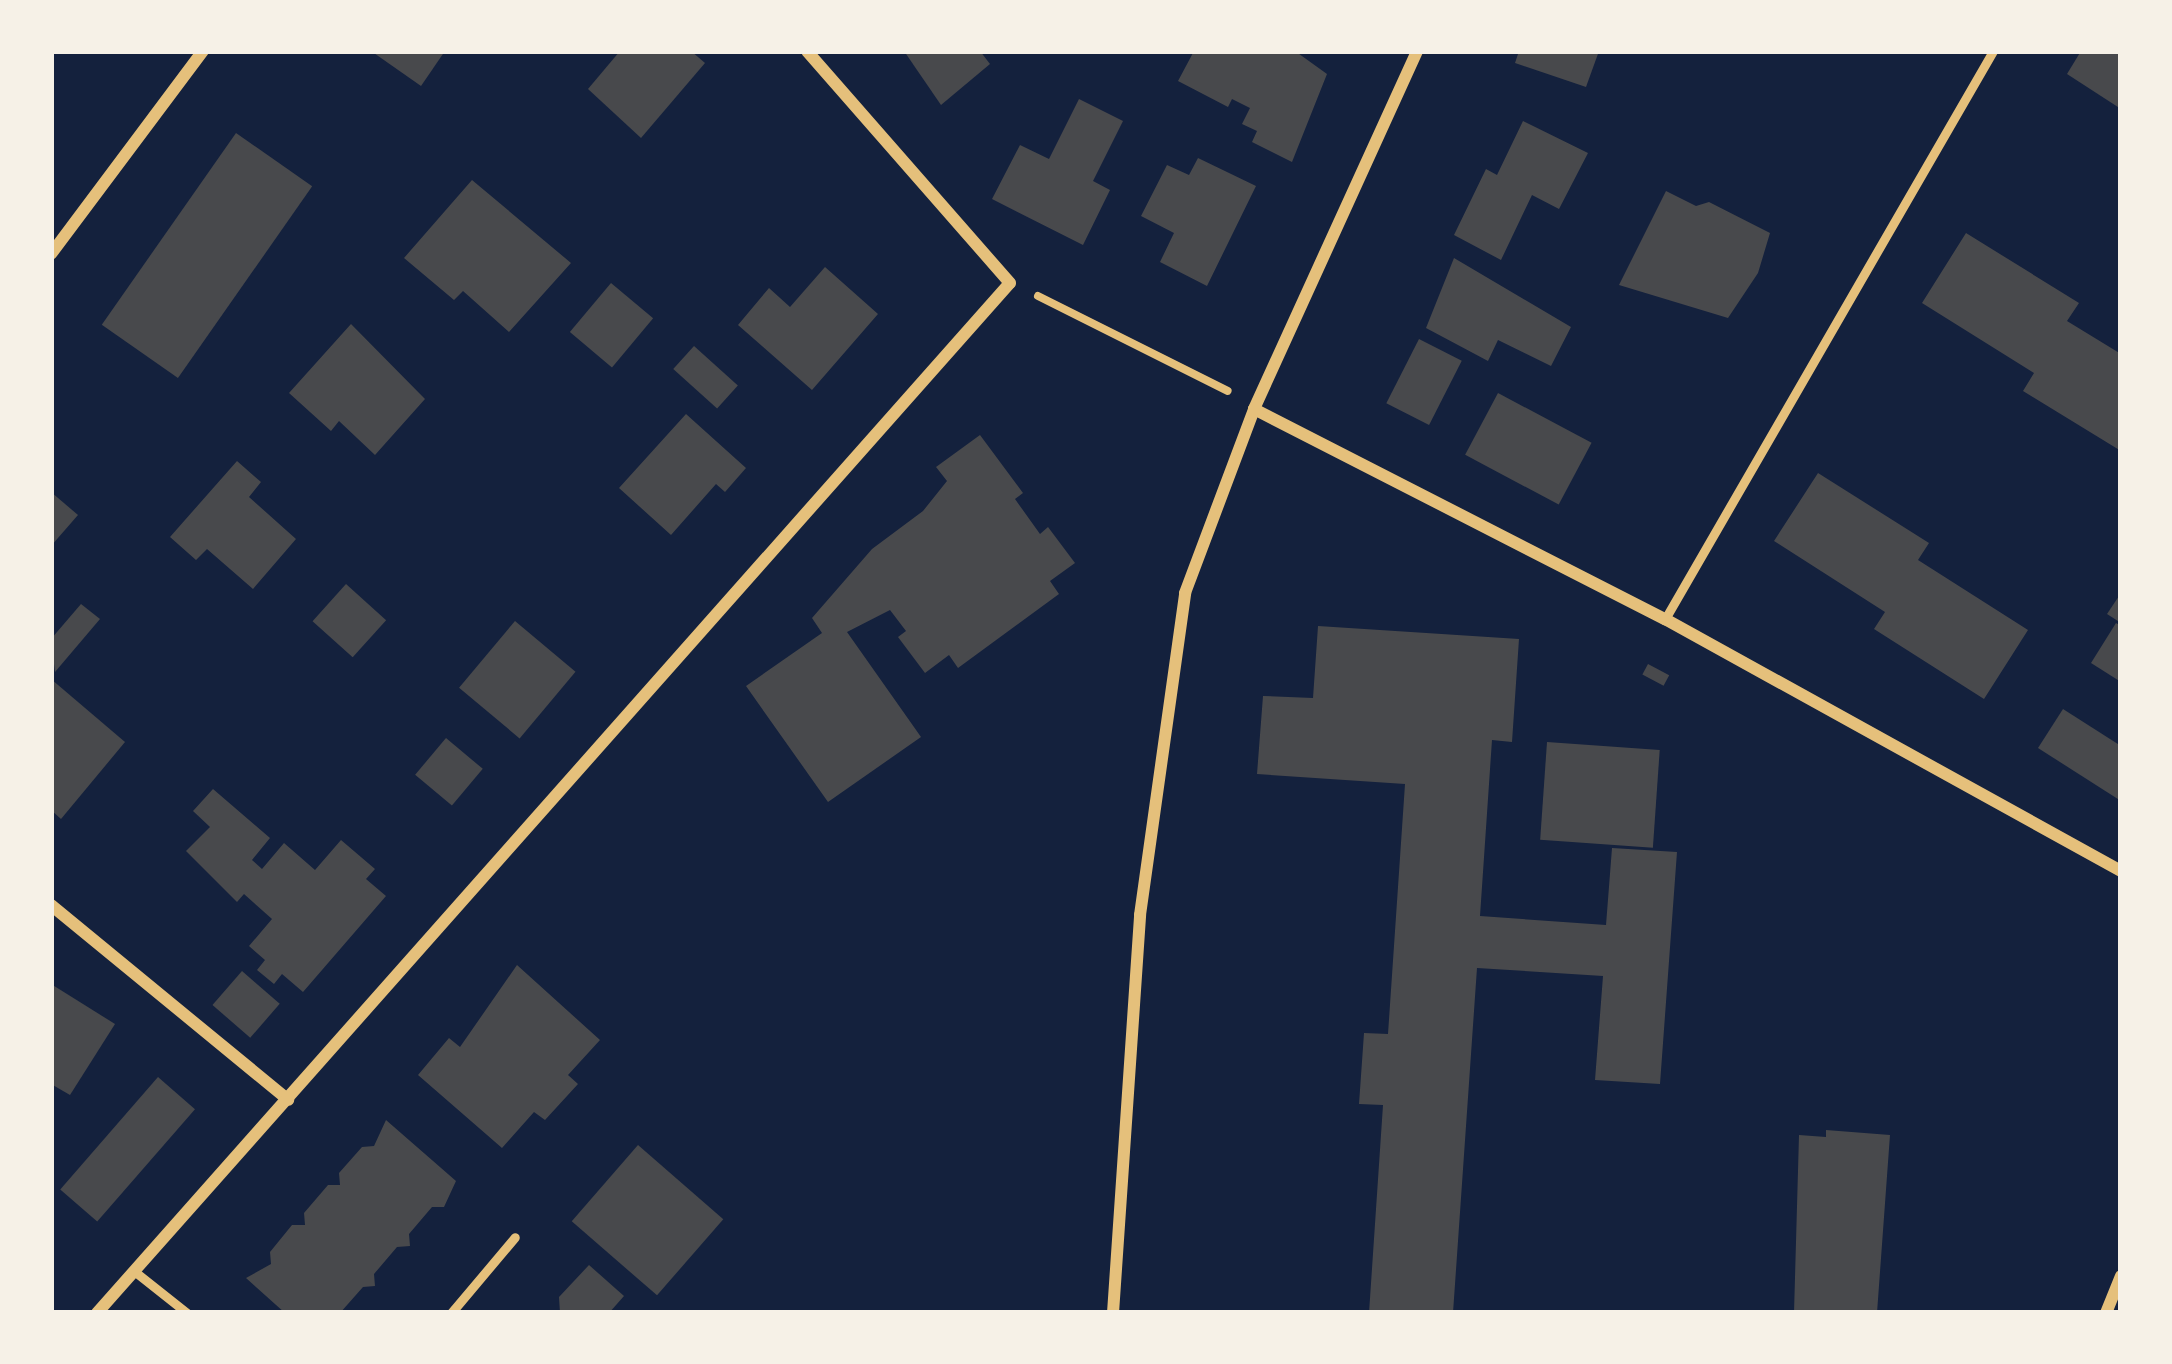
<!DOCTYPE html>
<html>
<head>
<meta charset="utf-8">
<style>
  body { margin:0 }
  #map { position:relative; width:2172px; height:1364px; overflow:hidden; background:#14213d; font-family:Signika,sans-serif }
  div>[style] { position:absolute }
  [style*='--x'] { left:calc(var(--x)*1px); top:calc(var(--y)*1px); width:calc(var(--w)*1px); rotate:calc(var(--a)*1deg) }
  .building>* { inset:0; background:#48494c; transform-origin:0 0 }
  .path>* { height:8px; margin:-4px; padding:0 4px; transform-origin:4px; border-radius:4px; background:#e5c07b }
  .service>* { height:9px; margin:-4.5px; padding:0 4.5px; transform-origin:4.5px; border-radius:4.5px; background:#e5c07b }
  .minor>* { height:12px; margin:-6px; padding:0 6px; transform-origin:6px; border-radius:6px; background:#e5c07b }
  span { translate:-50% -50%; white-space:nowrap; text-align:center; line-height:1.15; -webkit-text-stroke:9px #f6f1e7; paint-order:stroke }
  .frame { position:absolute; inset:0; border:54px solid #f6f1e7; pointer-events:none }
</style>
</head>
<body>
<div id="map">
  <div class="building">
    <div style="clip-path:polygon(371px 51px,445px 51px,421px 86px)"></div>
    <div style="clip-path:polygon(620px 51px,691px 51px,705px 63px,641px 138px,588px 89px)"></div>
    <div style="clip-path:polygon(904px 51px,980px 51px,990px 64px,941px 105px)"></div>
    <div style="clip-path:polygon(1194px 51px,1295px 51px,1327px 74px,1292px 162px,1252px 142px,1257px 131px,1242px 124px,1250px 108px,1232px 99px,1228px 107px,1178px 81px)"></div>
    <div style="clip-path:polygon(1519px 51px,1599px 51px,1586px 87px,1515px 63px)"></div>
    <div style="clip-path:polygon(2081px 51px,2121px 51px,2121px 109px,2067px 74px)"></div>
    <div style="clip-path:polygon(1079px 99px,1123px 121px,1093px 181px,1110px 190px,1083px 245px,992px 199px,1020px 145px,1049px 159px)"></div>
    <div style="clip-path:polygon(1523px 121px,1588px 153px,1559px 209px,1532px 195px,1501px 260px,1454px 235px,1486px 169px,1497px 175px)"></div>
    <div style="left:236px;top:133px;width:93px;height:234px;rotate:35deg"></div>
    <div style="clip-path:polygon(1198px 158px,1256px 186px,1207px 286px,1160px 262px,1174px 233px,1141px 216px,1167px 165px,1189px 175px)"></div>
    <div style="clip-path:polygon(472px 180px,571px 263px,509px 332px,463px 291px,454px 300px,404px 258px)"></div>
    <div style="clip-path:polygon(1666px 191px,1696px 206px,1709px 202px,1770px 233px,1758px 273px,1728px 318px,1619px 285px)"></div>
    <div style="clip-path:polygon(1966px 233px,2079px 303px,2067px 321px,2121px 354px,2121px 451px,2023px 391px,2034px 373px,1922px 303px)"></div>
    <div style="clip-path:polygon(1454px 258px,1571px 327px,1551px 366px,1498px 340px,1488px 361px,1426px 328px)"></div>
    <div style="clip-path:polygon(825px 267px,878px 314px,812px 390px,738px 325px,769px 288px,790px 307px)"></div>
    <div style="left:611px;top:283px;width:55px;height:64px;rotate:40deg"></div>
    <div style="clip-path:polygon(351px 324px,425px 399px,375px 455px,339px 421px,331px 431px,289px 393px)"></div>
    <div style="left:1419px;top:339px;width:48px;height:72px;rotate:27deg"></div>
    <div style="left:694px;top:346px;width:59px;height:31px;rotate:42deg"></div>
    <div style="left:1498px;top:393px;width:106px;height:70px;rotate:28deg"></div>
    <div style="clip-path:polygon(686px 414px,746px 468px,725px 492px,716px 484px,671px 535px,619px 488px)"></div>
    <div style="clip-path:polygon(980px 435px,1023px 493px,1015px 499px,1040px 534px,1048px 527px,1075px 563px,1050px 581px,1059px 594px,958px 668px,949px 655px,925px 673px,898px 637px,906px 631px,890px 610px,847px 632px,921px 737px,828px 802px,746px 686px,822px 633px,812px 618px,872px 549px,923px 511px,947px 481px,936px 467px)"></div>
    <div style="clip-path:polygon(237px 461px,261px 482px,249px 497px,296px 539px,253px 589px,207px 549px,196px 560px,170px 537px)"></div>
    <div style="clip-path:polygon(1818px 473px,1929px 543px,1918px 560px,2028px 630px,1984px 699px,1874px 629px,1885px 612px,1774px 541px)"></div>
    <div style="clip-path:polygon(51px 492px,78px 515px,51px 546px)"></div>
    <div style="left:346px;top:584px;width:54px;height:50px;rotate:42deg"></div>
    <div style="clip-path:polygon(2121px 593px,2121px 623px,2107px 614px)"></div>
    <div style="clip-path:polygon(81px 604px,100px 619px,55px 672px,51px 639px)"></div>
    <div style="left:515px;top:621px;width:79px;height:87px;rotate:40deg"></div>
    <div style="clip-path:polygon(2116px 623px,2121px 626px,2121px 682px,2091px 663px)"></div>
    <div style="clip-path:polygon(1318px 626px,1519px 639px,1512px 742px,1492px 740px,1480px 916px,1606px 925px,1612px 848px,1677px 852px,1660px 1084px,1595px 1080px,1603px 976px,1477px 968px,1453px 1313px,1369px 1313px,1383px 1105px,1359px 1104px,1364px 1033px,1388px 1034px,1405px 784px,1257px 774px,1263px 696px,1313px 698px)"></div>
    <div style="left:1648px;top:664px;width:24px;height:12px;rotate:28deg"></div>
    <div style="clip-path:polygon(51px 679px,125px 742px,61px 819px,51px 810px)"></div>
    <div style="clip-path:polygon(2063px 709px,2121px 746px,2121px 801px,2038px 748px)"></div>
    <div style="left:446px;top:738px;width:48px;height:48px;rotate:40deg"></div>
    <div style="left:1547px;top:742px;width:113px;height:98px;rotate:4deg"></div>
    <div style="clip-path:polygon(213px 789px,270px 838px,252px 860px,262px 869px,284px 843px,315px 870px,341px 840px,375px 869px,366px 879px,386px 896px,303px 992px,282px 974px,274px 984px,257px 970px,265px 960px,249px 946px,272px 919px,244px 894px,237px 902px,186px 851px,210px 827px,193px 811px)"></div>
    <div style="clip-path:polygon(517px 965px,600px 1040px,568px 1075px,578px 1084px,545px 1120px,534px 1112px,502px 1148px,418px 1075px,449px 1038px,460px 1047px)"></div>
    <div style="left:242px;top:971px;width:50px;height:45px;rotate:41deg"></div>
    <div style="clip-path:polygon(51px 984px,115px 1024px,70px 1095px,51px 1084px)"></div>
    <div style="left:158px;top:1077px;width:49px;height:149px;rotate:41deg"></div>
    <div style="clip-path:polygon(386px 1120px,456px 1181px,444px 1207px,432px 1207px,409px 1234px,410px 1246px,397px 1247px,374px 1274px,375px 1286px,363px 1287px,340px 1313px,285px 1313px,246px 1278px,271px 1264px,270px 1252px,292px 1225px,305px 1225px,304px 1213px,328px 1185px,340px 1185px,339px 1173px,362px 1147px,374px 1146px)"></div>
    <div style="clip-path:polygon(1826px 1130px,1890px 1135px,1877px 1313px,1794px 1313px,1799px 1135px,1826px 1137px)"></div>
    <div style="left:638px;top:1145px;width:113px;height:101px;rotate:41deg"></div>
    <div style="clip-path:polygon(589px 1265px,624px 1296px,609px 1313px,560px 1313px,559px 1297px)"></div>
  </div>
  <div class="path">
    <div style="--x:1038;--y:296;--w:212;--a:26.6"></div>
  </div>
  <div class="service">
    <div style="--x:1665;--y:619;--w:656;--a:-60"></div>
    <div style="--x:134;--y:1271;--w:68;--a:38.4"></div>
    <div style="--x:451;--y:1313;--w:99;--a:-49.9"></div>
  </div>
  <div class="minor">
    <div style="--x:51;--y:254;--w:254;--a:-53.2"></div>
    <div style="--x:1254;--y:409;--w:462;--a:27.1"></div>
    <div style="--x:1665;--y:619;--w:521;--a:28.93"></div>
    <div style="--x:51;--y:905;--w:307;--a:39.4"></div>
    <div style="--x:97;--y:1313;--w:1376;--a:-48.45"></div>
    <div style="--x:1010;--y:283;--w:308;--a:-131.2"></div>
    <div style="--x:1113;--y:1313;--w:399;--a:-86.1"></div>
    <div style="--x:1140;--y:915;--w:325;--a:-82"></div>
    <div style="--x:1185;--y:593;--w:197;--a:-69.4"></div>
    <div style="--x:1254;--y:409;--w:393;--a:-65.5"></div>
    <div style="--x:2106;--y:1313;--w:40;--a:-68"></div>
  </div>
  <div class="frame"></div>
</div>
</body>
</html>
